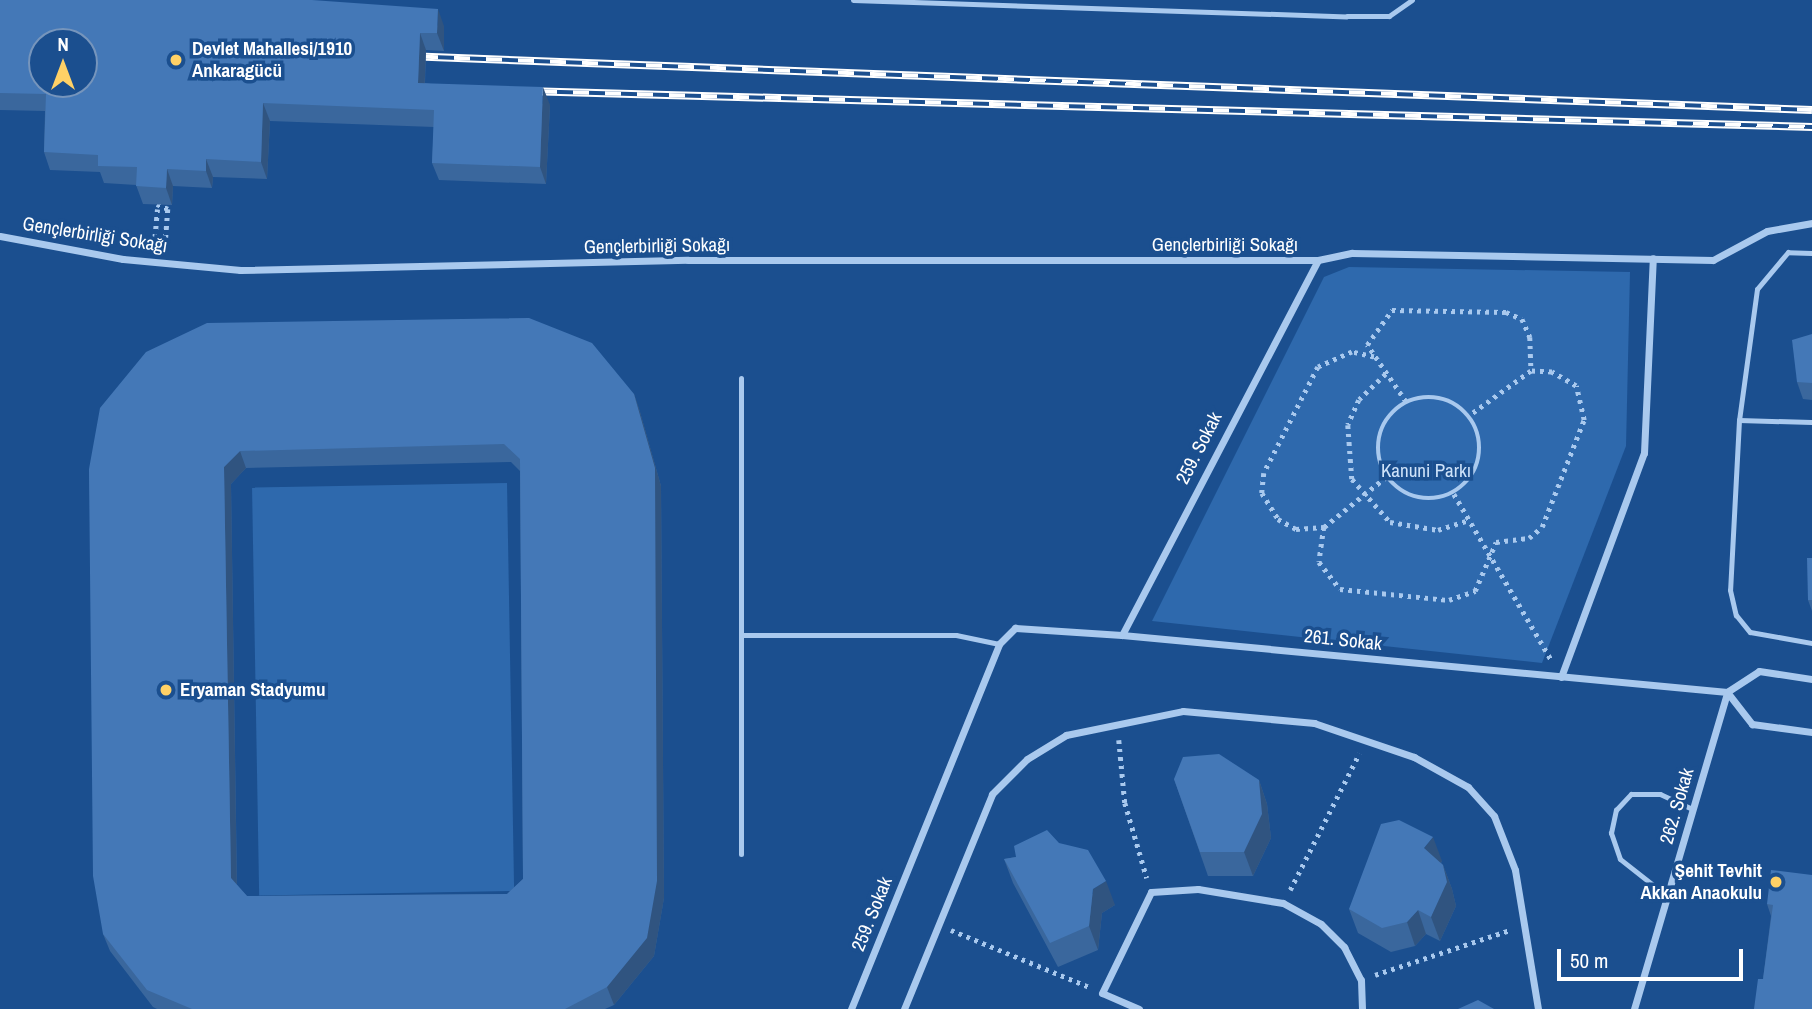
<!DOCTYPE html>
<html>
<head>
<meta charset="utf-8">
<style>
  body { margin:0 }
  #map { position:relative; width:1812px; height:1009px; overflow:hidden; background:#1b4f8f; font-family:"Archivo Narrow",sans-serif }
  div>[style] { position:absolute }
  [style*='--x'] { left:calc(var(--x)*1px); top:calc(var(--y)*1px); width:calc(var(--w)*1px); rotate:calc(var(--a)*1deg) }
  .green>* { inset:0; background:#2e69ad; transform-origin:0 0 }
  .path>* { height:4.5px; margin-top:-2.25px; transform-origin:0; background:repeating-linear-gradient(90deg,#a9c9ee 0 3.5px,transparent 0 8.5px) }
  .path>.ring { margin:-2.25px; padding:0; box-sizing:content-box; background:none; border:4.5px solid #a9c9ee; border-radius:50% }
  .service>* { height:5px; margin:-2.5px; padding:0 2.5px; transform-origin:2.5px; border-radius:2.5px; background:#a9c9ee }
  .minor>* { height:7px; margin:-3.5px; padding:0 3.5px; transform-origin:3.5px; border-radius:3.5px; background:#a9c9ee }
  .rail>* { height:8px; margin-top:-4px; transform-origin:0; background:repeating-linear-gradient(90deg,#1b4f8f 0 16px,#fff 0 32px); box-sizing:border-box; border-block:2px solid #fff }
  .wall>* { inset:0; background:#3a679d }
  .shaded-wall>* { inset:0; background:#305480 }
  .building>* { inset:0; background:#4478b7 }
  .dots>* { width:19px; height:19px; translate:-50% -50%; box-sizing:border-box; border:4px solid #1b4f8f; border-radius:50% }
  span { translate:-50% -50%; white-space:nowrap; text-align:center; line-height:1.15; -webkit-text-stroke:7px #1b4f8f; paint-order:stroke }
  .poi-label { font-size:19px; color:#fff; font-weight:700 }
  .left { translate:0 -50%; text-align:left }
  .right { translate:-100% -50%; text-align:right }
  .street-label { font-size:19px; color:#fff }
  .park-label { font-size:19px; color:#cfe3fa }
  .north { position:absolute; left:28px; top:28px; width:70px; height:70px; box-sizing:border-box; background:#1b4f8f; border:2px solid #7695bc; border-radius:50%; rotate:0deg; font-size:19px; font-weight:700; line-height:28px; text-align:center; color:#fff }
  .north::after { content:''; display:block; margin:auto; width:24px; height:32px; background:#ffd166; clip-path:polygon(50% 0,100% 100%,50% 72%,0 100%) }
  .scale { position:absolute; left:1557px; top:949px; width:186px; height:32px; box-sizing:border-box; border:4px solid #fff; border-top:0; padding-left:9px; font-size:21px; line-height:24px; white-space:nowrap; color:#fff; -webkit-text-stroke:5px #1b4f8f; paint-order:stroke }
</style>
</head>
<body>
<div id="map">
  <div class="green">
    <div style="clip-path:polygon(1349px 267px,1630px 272px,1626px 446px,1542px 663px,1152px 621px,1324px 277px)"></div>
    <div style="left:507px;top:483px;width:408px;height:255px;rotate:89deg"></div>
  </div>
  <div class="path">
    <div style="--x:157;--y:204;--w:12;--a:24"></div>
    <div style="--x:168;--y:209;--w:40;--a:94.3"></div>
    <div style="--x:154;--y:246;--w:37;--a:-85"></div>
    <div style="--x:1374;--y:357;--w:23;--a:-167"></div>
    <div style="--x:1352;--y:352;--w:37;--a:156"></div>
    <div style="--x:1318;--y:367;--w:119;--a:117"></div>
    <div style="--x:1264;--y:473;--w:20;--a:96"></div>
    <div style="--x:1262;--y:493;--w:31;--a:58"></div>
    <div style="--x:1278;--y:519;--w:21;--a:29"></div>
    <div style="--x:1296;--y:529;--w:28;--a:-4"></div>
    <div style="--x:1324;--y:527;--w:80;--a:-38.9"></div>
    <div style="--x:1386;--y:374;--w:37;--a:136"></div>
    <div style="--x:1359;--y:400;--w:27;--a:114"></div>
    <div style="--x:1348;--y:425;--w:54;--a:85.8"></div>
    <div style="--x:1352;--y:479;--w:57;--a:48.5"></div>
    <div style="--x:1390;--y:522;--w:49;--a:9.5"></div>
    <div style="--x:1438;--y:530;--w:33;--a:-18"></div>
    <div class="ring" style="left:1378px;top:397px;width:97.5px;height:97.5px"></div>
    <div style="--x:1406;--y:402;--w:69;--a:-124.4"></div>
    <div style="--x:1367;--y:345;--w:43;--a:-54.5"></div>
    <div style="--x:1392;--y:310;--w:114;--a:1"></div>
    <div style="--x:1506;--y:312;--w:17;--a:24"></div>
    <div style="--x:1522;--y:319;--w:20;--a:66"></div>
    <div style="--x:1530;--y:337;--w:34;--a:88"></div>
    <div style="--x:1531;--y:371;--w:77;--a:144"></div>
    <div style="--x:1454;--y:494;--w:194;--a:59.6"></div>
    <div style="--x:1324;--y:527;--w:35;--a:98"></div>
    <div style="--x:1319;--y:562;--w:34;--a:52"></div>
    <div style="--x:1340;--y:589;--w:110;--a:5.8"></div>
    <div style="--x:1449;--y:600;--w:28;--a:-19"></div>
    <div style="--x:1475;--y:591;--w:53;--a:-66.8"></div>
    <div style="--x:1496;--y:542;--w:33;--a:-7"></div>
    <div style="--x:1529;--y:538;--w:17;--a:-40"></div>
    <div style="--x:1542;--y:527;--w:115;--a:-68.6"></div>
    <div style="--x:1584;--y:420;--w:35;--a:-103"></div>
    <div style="--x:1576;--y:386;--w:28;--a:-150"></div>
    <div style="--x:1552;--y:372;--w:21;--a:-177"></div>
    <div style="--x:1119;--y:740;--w:63;--a:84.6"></div>
    <div style="--x:1125;--y:803;--w:78;--a:73.7"></div>
    <div style="--x:1290;--y:890;--w:153;--a:-63.1"></div>
    <div style="--x:951;--y:930;--w:149;--a:22.4"></div>
    <div style="--x:1375;--y:975;--w:142;--a:-18.4"></div>
  </div>
  <div class="service">
    <div style="--x:853;--y:0;--w:494;--a:1.9"></div>
    <div style="--x:1347;--y:16;--w:42;--a:0"></div>
    <div style="--x:1389;--y:16;--w:28;--a:-35"></div>
    <div style="--x:1812;--y:253;--w:24;--a:-178"></div>
    <div style="--x:1788;--y:252;--w:48;--a:130"></div>
    <div style="--x:1757;--y:289;--w:132;--a:97.8"></div>
    <div style="--x:1739;--y:420;--w:170;--a:93"></div>
    <div style="--x:1730;--y:590;--w:26;--a:77"></div>
    <div style="--x:1736;--y:615;--w:22;--a:51"></div>
    <div style="--x:1750;--y:632;--w:63;--a:10.1"></div>
    <div style="--x:741;--y:378;--w:476;--a:90"></div>
    <div style="--x:1739;--y:420;--w:73;--a:1.6"></div>
    <div style="--x:742;--y:635;--w:214;--a:0"></div>
    <div style="--x:956;--y:635;--w:44;--a:11.8"></div>
    <div style="--x:1667;--y:896;--w:60;--a:-141.8"></div>
    <div style="--x:1620;--y:859;--w:28;--a:-109"></div>
    <div style="--x:1611;--y:833;--w:24;--a:-78"></div>
    <div style="--x:1616;--y:810;--w:22;--a:-47"></div>
    <div style="--x:1631;--y:794;--w:29;--a:0"></div>
    <div style="--x:1660;--y:794;--w:35;--a:25"></div>
  </div>
  <div class="minor">
    <div style="--x:0;--y:236;--w:125;--a:10.6"></div>
    <div style="--x:123;--y:259;--w:118;--a:5.4"></div>
    <div style="--x:240;--y:270;--w:448;--a:-1.3"></div>
    <div style="--x:688;--y:260;--w:630;--a:0"></div>
    <div style="--x:1122;--y:635;--w:608;--a:5.38"></div>
    <div style="--x:1727;--y:692;--w:38;--a:-33"></div>
    <div style="--x:1759;--y:671;--w:54;--a:8.6"></div>
    <div style="--x:1561;--y:677;--w:239;--a:-69.7"></div>
    <div style="--x:1644;--y:453;--w:195;--a:-87.4"></div>
    <div style="--x:1727;--y:692;--w:41;--a:52"></div>
    <div style="--x:1752;--y:724;--w:61;--a:7.6"></div>
    <div style="--x:851;--y:1009;--w:394;--a:-67.9"></div>
    <div style="--x:999;--y:644;--w:23;--a:-45"></div>
    <div style="--x:1015;--y:628;--w:107;--a:3.7"></div>
    <div style="--x:1122;--y:635;--w:423;--a:-62.4"></div>
    <div style="--x:1318;--y:260;--w:35;--a:-12"></div>
    <div style="--x:1352;--y:253;--w:361;--a:1.1"></div>
    <div style="--x:1713;--y:260;--w:61;--a:-28.2"></div>
    <div style="--x:1767;--y:231;--w:46;--a:-10.1"></div>
    <div style="--x:904;--y:1009;--w:232;--a:-67.7"></div>
    <div style="--x:992;--y:794;--w:49;--a:-45"></div>
    <div style="--x:1027;--y:759;--w:46;--a:-31.6"></div>
    <div style="--x:1066;--y:735;--w:119;--a:-11.6"></div>
    <div style="--x:1183;--y:711;--w:132;--a:5.2"></div>
    <div style="--x:1314;--y:723;--w:106;--a:18.8"></div>
    <div style="--x:1414;--y:757;--w:62;--a:29.1"></div>
    <div style="--x:1468;--y:787;--w:39;--a:48"></div>
    <div style="--x:1494;--y:816;--w:58;--a:68.7"></div>
    <div style="--x:1515;--y:870;--w:141;--a:80.6"></div>
    <div style="--x:1139;--y:1009;--w:40;--a:-156.6"></div>
    <div style="--x:1102;--y:993;--w:112;--a:-64.1"></div>
    <div style="--x:1151;--y:892;--w:47;--a:-3.7"></div>
    <div style="--x:1198;--y:889;--w:86;--a:9.4"></div>
    <div style="--x:1283;--y:903;--w:43;--a:28.9"></div>
    <div style="--x:1321;--y:924;--w:33;--a:45"></div>
    <div style="--x:1344;--y:947;--w:37;--a:63"></div>
    <div style="--x:1361;--y:980;--w:29;--a:88"></div>
    <div style="--x:1634;--y:1009;--w:330;--a:-73.6"></div>
  </div>
  <div class="rail">
    <div style="--x:406;--y:56;--w:1407;--a:2.2"></div>
    <div style="--x:525;--y:91;--w:1288;--a:1.6"></div>
  </div>
  <div class="wall">
    <div style="clip-path:polygon(0 0,444px 26px,444px 51px,426px 50px,425px 83px,550px 105px,546px 184px,439px 180px,432px 163px,434px 127px,270px 121px,267px 179px,213px 177px,212px 188px,173px 186px,172px 205px,143px 204px,136px 185px,104px 183px,100px 172px,50px 170px,44px 152px,45px 111px,0 110px)"></div>
    <div style="clip-path:polygon(1812px 334px,1812px 400px,1803px 399px,1797px 382px)"></div>
    <div style="clip-path:polygon(evenodd,634px 394px,640px 412px,661px 486px,664px 898px,654px 956px,614px 1005px,605px 1009px,157px 1009px,153px 1007px,110px 951px,103px 934px,89px 469px,634px 394px,511px 462px,520px 471px,523px 879px,507px 894px,247px 896px,237px 885px,231px 484px,246px 468px,511px 462px)"></div>
    <div style="clip-path:polygon(1812px 558px,1812px 611px,1808px 600px)"></div>
    <div style="clip-path:polygon(1174px 779px,1259px 780px,1267px 804px,1271px 838px,1253px 876px,1208px 876px)"></div>
    <div style="clip-path:polygon(1016px 857px,1115px 905px,1102px 913px,1098px 950px,1058px 967px,1013px 883px,1004px 859px)"></div>
    <div style="clip-path:polygon(1442px 861px,1441px 863px,1443px 865px,1452px 889px,1456px 906px,1440px 941px,1426px 934px,1415px 946px,1391px 952px,1358px 933px,1349px 909px)"></div>
    <div style="clip-path:polygon(1812px 875px,1763px 979px,1771px 916px,1767px 904px)"></div>
  </div>
  <div class="shaded-wall">
    <div style="clip-path:polygon(438px 9px,444px 26px,444px 51px,437px 33px)"></div>
    <div style="clip-path:polygon(420px 33px,426px 50px,424px 100px,418px 83px)"></div>
    <div style="clip-path:polygon(543px 87px,550px 105px,546px 184px,540px 167px)"></div>
    <div style="clip-path:polygon(263px 103px,270px 121px,267px 179px,261px 162px)"></div>
    <div style="clip-path:polygon(206px 159px,213px 177px,212px 188px,206px 171px)"></div>
    <div style="clip-path:polygon(167px 169px,173px 186px,172px 205px,166px 188px)"></div>
    <div style="clip-path:polygon(634px 394px,640px 412px,661px 486px,664px 898px,654px 956px,614px 1005px,607px 987px)"></div>
    <div style="clip-path:polygon(240px 451px,246px 468px,231px 484px,237px 895px,231px 878px,224px 467px)"></div>
    <div style="clip-path:polygon(1259px 780px,1267px 804px,1271px 838px,1253px 876px,1244px 852px)"></div>
    <div style="clip-path:polygon(1433px 837px,1442px 861px,1432px 873px,1424px 848px)"></div>
    <div style="clip-path:polygon(1443px 865px,1452px 889px,1456px 906px,1440px 941px,1431px 917px)"></div>
    <div style="clip-path:polygon(1106px 881px,1115px 905px,1102px 913px,1098px 950px,1089px 926px,1093px 889px)"></div>
    <div style="clip-path:polygon(1418px 910px,1426px 934px,1415px 946px,1407px 922px)"></div>
  </div>
  <div class="building">
    <div style="clip-path:polygon(evenodd,0 0,312px 0,438px 9px,437px 33px,420px 33px,418px 83px,543px 87px,540px 167px,432px 163px,434px 110px,263px 103px,261px 162px,206px 159px,206px 171px,167px 169px,166px 188px,136px 186px,137px 167px,98px 166px,98px 155px,44px 152px,46px 94px,0 93px,0 0,42px 42px,84px 42px,84px 84px,42px 84px,42px 42px)"></div>
    <div style="clip-path:polygon(evenodd,529px 318px,592px 343px,634px 394px,655px 468px,657px 881px,647px 938px,607px 987px,565px 1009px,192px 1009px,147px 990px,103px 934px,93px 876px,89px 469px,100px 408px,146px 352px,207px 323px,529px 318px,504px 444px,520px 459px,523px 879px,507px 894px,247px 896px,231px 878px,224px 467px,240px 451px,504px 444px)"></div>
    <div style="clip-path:polygon(1812px 334px,1812px 383px,1797px 382px,1792px 340px)"></div>
    <div style="clip-path:polygon(1807px 558px,1812px 558px,1812px 600px,1808px 600px)"></div>
    <div style="clip-path:polygon(1219px 754px,1259px 780px,1262px 814px,1244px 852px,1200px 852px,1174px 779px,1183px 757px)"></div>
    <div style="clip-path:polygon(1399px 820px,1433px 837px,1424px 848px,1443px 865px,1447px 882px,1431px 917px,1418px 910px,1407px 922px,1382px 928px,1349px 909px,1381px 824px)"></div>
    <div style="clip-path:polygon(1047px 830px,1059px 843px,1088px 850px,1106px 881px,1093px 889px,1089px 926px,1050px 943px,1004px 859px,1016px 857px,1014px 846px)"></div>
    <div style="clip-path:polygon(1771px 870px,1812px 875px,1812px 1009px,1754px 1009px,1758px 979px,1763px 979px,1773px 905px,1767px 904px)"></div>
    <div style="clip-path:polygon(1478px 1000px,1494px 1009px,1458px 1009px)"></div>
  </div>
  <div class="dots">
    <div style="left:176px;top:60px;background:#ffd166"></div>
    <div style="left:166px;top:690px;background:#ffd166"></div>
    <div style="left:1776px;top:882px;background:#ffd166"></div>
  </div>
  <div class="poi-label">
    <span class="left" style="left:192px;top:60px">Devlet Mahallesi/1910<br>Ankaragücü</span>
    <span class="left" style="left:180px;top:690px">Eryaman Stadyumu</span>
    <span class="right" style="left:1762px;top:882px">Şehit Tevhit<br>Akkan Anaokulu</span>
  </div>
  <div class="street-label">
    <span style="left:95px;top:235px;rotate:9deg">Gençlerbirliği Sokağı</span>
    <span style="left:1225px;top:245px">Gençlerbirliği Sokağı</span>
    <span style="left:657px;top:246px;rotate:-1deg">Gençlerbirliği Sokağı</span>
    <span style="left:1199px;top:448px;rotate:-63deg">259. Sokak</span>
    <span style="left:1343px;top:640px;rotate:6deg">261. Sokak</span>
    <span style="left:1677px;top:806px;rotate:-74deg">262. Sokak</span>
    <span style="left:872px;top:914px;rotate:-68deg">259. Sokak</span>
  </div>
  <div class="park-label">
    <span style="left:1426px;top:471px">Kanuni Parkı</span>
  </div>
  <div class="north">N</div>
  <div class="scale">50 m</div>
</div>
</body>
</html>
